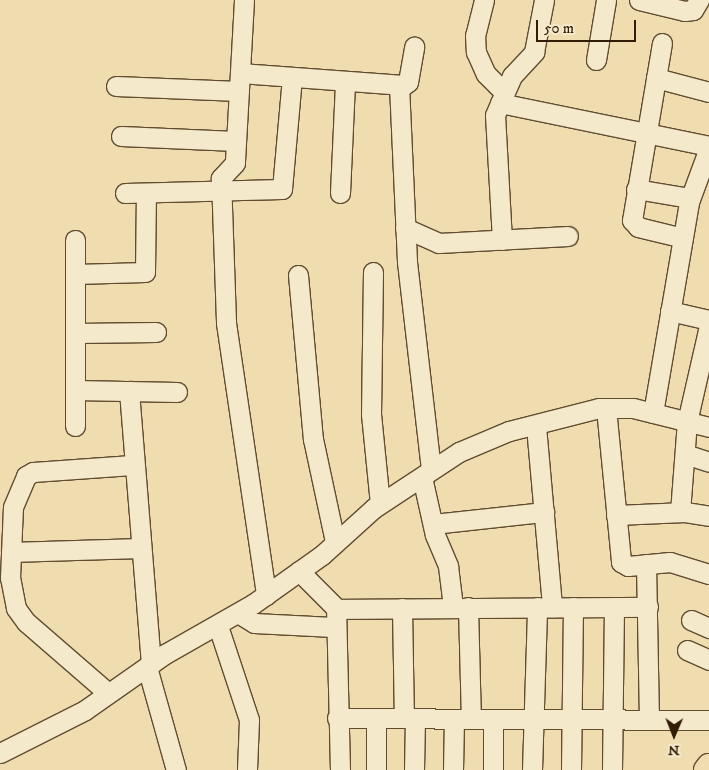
<!DOCTYPE html>
<html>
<head>
<meta charset="utf-8">
<style>
  body { margin:0 }
  #map { position:relative; width:709px; height:770px; overflow:hidden; background:#efddb0; font-family:"IM FELL DW Pica",serif }
  div>[style] { position:absolute }
  [style*='--x'] { left:calc(var(--x)*1px); top:calc(var(--y)*1px); width:calc(var(--w)*1px); rotate:calc(var(--a)*1deg) }
  .roads { filter:drop-shadow(1px 0 #614c30) drop-shadow(-1px 0 #614c30) drop-shadow(0 1px #614c30) drop-shadow(0 -1px #614c30) }
  .minor>* { height:19px; margin:-9.5px; padding:0 9.5px; transform-origin:9.5px; border-radius:9.5px; background:#f5e9cc }
  .major>* { height:24px; margin:-12px; padding:0 12px; transform-origin:12px; border-radius:12px; background:#efddb0 }
  span { translate:-50% -50%; white-space:nowrap; text-align:center; line-height:1.15; -webkit-text-stroke:4.5px #f5e9cc; paint-order:stroke }
  .north { position:absolute; left:649px; top:710px; width:50px; height:50px; -webkit-text-stroke:4px #f5e9cc; paint-order:stroke; rotate:181deg; font-size:14px; font-weight:700; line-height:20px; text-align:center; color:#321c06 }
  .north::after { content:''; display:block; margin:auto; width:18px; height:22px; background:#321c06; clip-path:polygon(50% 0,100% 100%,50% 72%,0 100%) }
  .scale { position:absolute; left:536px; top:20px; width:100px; height:22px; box-sizing:border-box; border:2px solid #321c06; border-top:0; padding-left:6px; font-size:15px; line-height:18px; white-space:nowrap; color:#321c06; -webkit-text-stroke:4px #f5e9cc; paint-order:stroke }
</style>
</head>
<body>
<div id="map">
  <div class="roads">
    <div class="minor">
      <div style="--x:244;--y:0;--w:163;--a:93.2"></div>
      <div style="--x:235;--y:163;--w:21;--a:133"></div>
      <div style="--x:221;--y:178;--w:145;--a:88"></div>
      <div style="--x:226;--y:323;--w:275;--a:81.6"></div>
      <div style="--x:484;--y:0;--w:36;--a:104"></div>
      <div style="--x:475;--y:35;--w:17;--a:87"></div>
      <div style="--x:476;--y:52;--w:24;--a:66"></div>
      <div style="--x:486;--y:74;--w:25;--a:45"></div>
      <div style="--x:639;--y:0;--w:47;--a:13.4"></div>
      <div style="--x:685;--y:11;--w:8;--a:-7"></div>
      <div style="--x:693;--y:10;--w:12;--a:-59"></div>
      <div style="--x:662;--y:43;--w:180;--a:99.6"></div>
      <div style="--x:632;--y:220;--w:9;--a:49"></div>
      <div style="--x:638;--y:227;--w:46;--a:13.7"></div>
      <div style="--x:596;--y:60;--w:61;--a:-80.5"></div>
      <div style="--x:240;--y:73;--w:164;--a:4.2"></div>
      <div style="--x:404;--y:85;--w:5;--a:-37"></div>
      <div style="--x:408;--y:82;--w:36;--a:-80"></div>
      <div style="--x:656;--y:78;--w:55;--a:14.8"></div>
      <div style="--x:399;--y:85;--w:177;--a:87.4"></div>
      <div style="--x:407;--y:262;--w:209;--a:83.4"></div>
      <div style="--x:116;--y:86;--w:123;--a:2.3"></div>
      <div style="--x:500;--y:103;--w:213;--a:11.6"></div>
      <div style="--x:121;--y:136;--w:115;--a:2.5"></div>
      <div style="--x:636;--y:189;--w:55;--a:9.5"></div>
      <div style="--x:125;--y:193;--w:157;--a:-1.5"></div>
      <div style="--x:282;--y:189;--w:111;--a:-84.9"></div>
      <div style="--x:340;--y:193;--w:111;--a:-87.4"></div>
      <div style="--x:405;--y:228;--w:37;--a:24"></div>
      <div style="--x:439;--y:243;--w:129;--a:-3.1"></div>
      <div style="--x:75;--y:240;--w:186;--a:90"></div>
      <div style="--x:502;--y:240;--w:125;--a:-93.2"></div>
      <div style="--x:495;--y:115;--w:43;--a:-66.4"></div>
      <div style="--x:512;--y:76;--w:33;--a:-47"></div>
      <div style="--x:534;--y:52;--w:53;--a:-79.1"></div>
      <div style="--x:373;--y:272;--w:142;--a:90.8"></div>
      <div style="--x:371;--y:414;--w:90;--a:84.3"></div>
      <div style="--x:75;--y:274;--w:70;--a:-1.6"></div>
      <div style="--x:145;--y:272;--w:79;--a:-89.3"></div>
      <div style="--x:298;--y:275;--w:165;--a:84.8"></div>
      <div style="--x:313;--y:439;--w:105;--a:77.9"></div>
      <div style="--x:670;--y:311;--w:40;--a:13"></div>
      <div style="--x:75;--y:333;--w:81;--a:-0.7"></div>
      <div style="--x:75;--y:390;--w:102;--a:1.1"></div>
      <div style="--x:129;--y:391;--w:274;--a:85.4"></div>
      <div style="--x:606;--y:408;--w:155;--a:84.4"></div>
      <div style="--x:621;--y:562;--w:8;--a:30"></div>
      <div style="--x:628;--y:566;--w:42;--a:-5.4"></div>
      <div style="--x:670;--y:562;--w:41;--a:17.1"></div>
      <div style="--x:653;--y:413;--w:214;--a:-80.3"></div>
      <div style="--x:689;--y:202;--w:58;--a:-69.7"></div>
      <div style="--x:536;--y:426;--w:182;--a:84.9"></div>
      <div style="--x:685;--y:454;--w:25;--a:18"></div>
      <div style="--x:422;--y:477;--w:59;--a:77.4"></div>
      <div style="--x:435;--y:535;--w:34;--a:67"></div>
      <div style="--x:448;--y:566;--w:41;--a:83"></div>
      <div style="--x:680;--y:512;--w:90;--a:-85.6"></div>
      <div style="--x:687;--y:422;--w:98;--a:-77.1"></div>
      <div style="--x:616;--y:515;--w:69;--a:-2.5"></div>
      <div style="--x:685;--y:512;--w:24;--a:9"></div>
      <div style="--x:433;--y:524;--w:112;--a:-6.2"></div>
      <div style="--x:11;--y:552;--w:129;--a:-1.8"></div>
      <div style="--x:646;--y:564;--w:153;--a:88.9"></div>
      <div style="--x:299;--y:571;--w:54;--a:45"></div>
      <div style="--x:468;--y:607;--w:112;--a:88.5"></div>
      <div style="--x:402;--y:608;--w:110;--a:89"></div>
      <div style="--x:238;--y:613;--w:19;--a:32"></div>
      <div style="--x:254;--y:623;--w:79;--a:2.9"></div>
      <div style="--x:691;--y:620;--w:20;--a:24"></div>
      <div style="--x:218;--y:626;--w:99;--a:71.7"></div>
      <div style="--x:249;--y:720;--w:50;--a:92.3"></div>
      <div style="--x:687;--y:650;--w:24;--a:24"></div>
      <div style="--x:147;--y:667;--w:107;--a:74.3"></div>
      <div style="--x:108;--y:693;--w:108;--a:-139.1"></div>
      <div style="--x:26;--y:622;--w:17;--a:-126"></div>
      <div style="--x:16;--y:608;--w:31;--a:-101"></div>
      <div style="--x:10;--y:578;--w:71;--a:-87.6"></div>
      <div style="--x:13;--y:507;--w:34;--a:-67"></div>
      <div style="--x:26;--y:476;--w:8;--a:-30"></div>
      <div style="--x:33;--y:472;--w:99;--a:-4"></div>
      <div style="--x:337;--y:718;--w:372;--a:0.3"></div>
      <div style="--x:0;--y:753;--w:95;--a:-26.8"></div>
      <div style="--x:85;--y:710;--w:98;--a:-35"></div>
      <div style="--x:165;--y:654;--w:101;--a:-29.6"></div>
      <div style="--x:253;--y:604;--w:85;--a:-35.4"></div>
      <div style="--x:322;--y:555;--w:70;--a:-42.1"></div>
      <div style="--x:374;--y:508;--w:102;--a:-33.4"></div>
      <div style="--x:459;--y:452;--w:54;--a:-22.8"></div>
      <div style="--x:509;--y:431;--w:93;--a:-14.3"></div>
      <div style="--x:599;--y:408;--w:34;--a:0"></div>
      <div style="--x:633;--y:408;--w:78;--a:14"></div>
      <div style="--x:340;--y:770;--w:161;--a:-91.4"></div>
      <div style="--x:336;--y:609;--w:312;--a:-0.4"></div>
      <div style="--x:376;--y:770;--w:52;--a:-90"></div>
      <div style="--x:414;--y:770;--w:52;--a:-88.9"></div>
      <div style="--x:453;--y:770;--w:51;--a:-88.9"></div>
      <div style="--x:493;--y:770;--w:51;--a:-90"></div>
      <div style="--x:532;--y:770;--w:163;--a:-88.2"></div>
      <div style="--x:571;--y:770;--w:163;--a:-89.3"></div>
      <div style="--x:612;--y:770;--w:163;--a:-89.3"></div>
    </div>
    <div class="major">
      <div style="--x:706;--y:770;--w:5;--a:-53"></div>
    </div>
  </div>
  <div class="north">N</div>
  <div class="scale">50 m</div>
</div>
</body>
</html>
